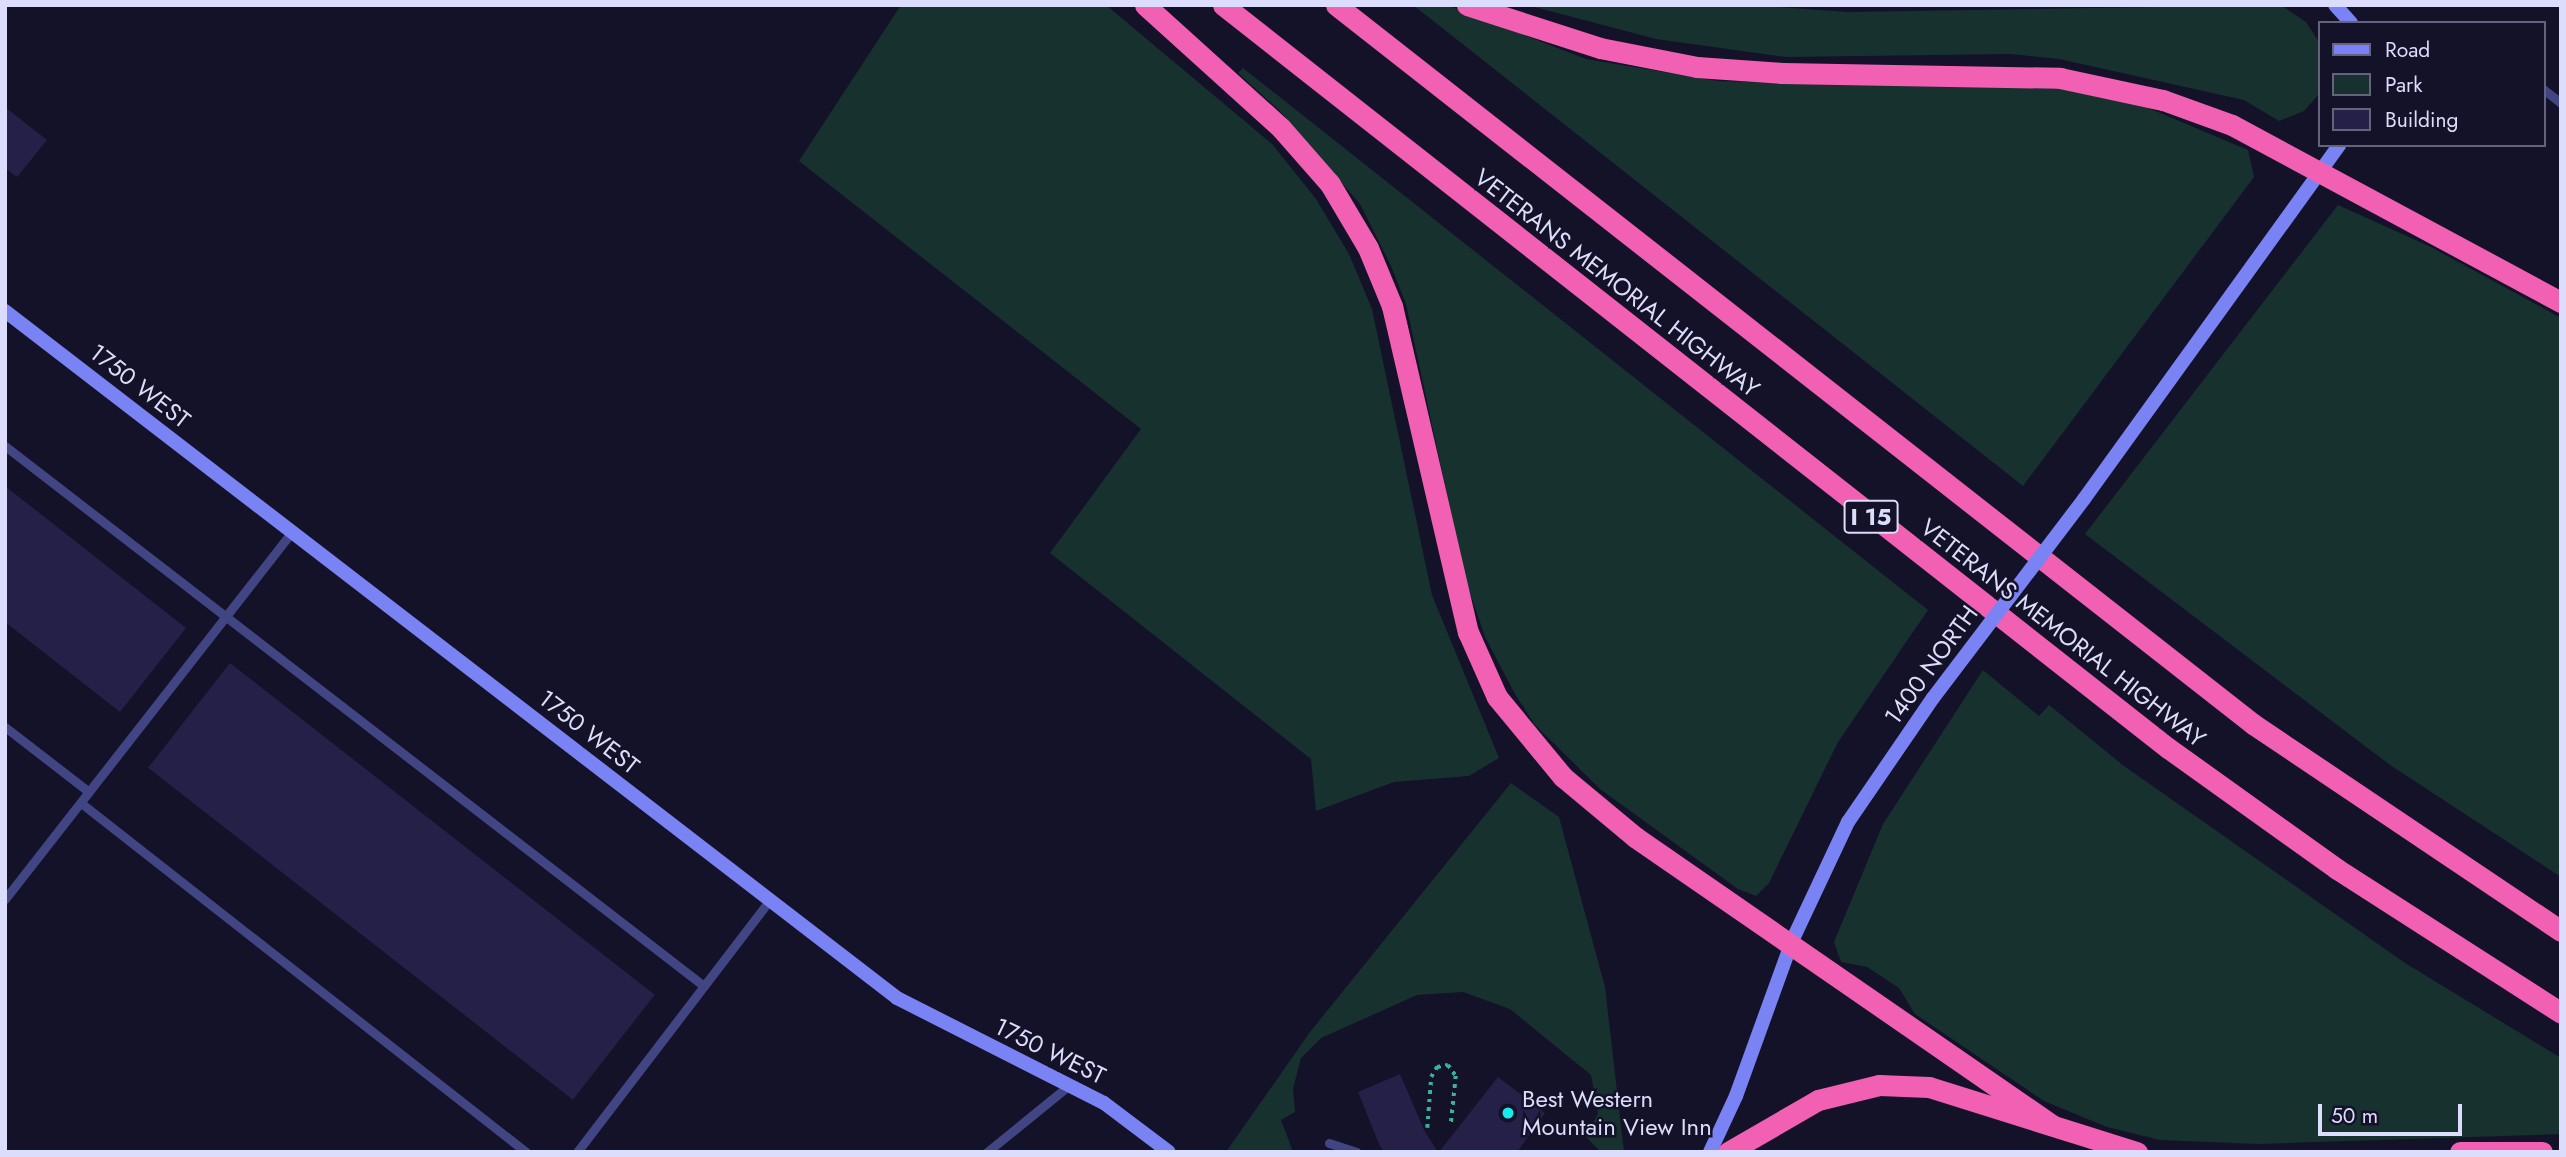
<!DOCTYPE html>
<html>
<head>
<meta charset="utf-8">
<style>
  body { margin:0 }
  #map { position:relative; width:2566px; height:1157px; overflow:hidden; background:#141228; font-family:Jost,sans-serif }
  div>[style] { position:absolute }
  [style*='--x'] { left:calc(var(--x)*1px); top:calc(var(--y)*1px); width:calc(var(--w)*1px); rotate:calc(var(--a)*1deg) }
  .green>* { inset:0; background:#16312e }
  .building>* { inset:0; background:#242047; transform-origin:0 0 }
  .path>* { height:3.5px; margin-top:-1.75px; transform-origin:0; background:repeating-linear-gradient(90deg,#3ab29f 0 3.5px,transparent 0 8.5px) }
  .lane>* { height:9px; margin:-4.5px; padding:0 4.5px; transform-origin:4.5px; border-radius:4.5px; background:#414583 }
  .secondary>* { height:14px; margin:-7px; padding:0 7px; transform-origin:7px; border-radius:7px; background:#7a83f4 }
  .highway>* { height:21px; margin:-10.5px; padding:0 10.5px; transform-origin:10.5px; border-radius:10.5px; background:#f260b4 }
  .secondary-bridge>* { height:14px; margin:-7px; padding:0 7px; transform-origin:7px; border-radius:7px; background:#7a83f4 }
  .dots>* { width:19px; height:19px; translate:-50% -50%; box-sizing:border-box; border:4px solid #141228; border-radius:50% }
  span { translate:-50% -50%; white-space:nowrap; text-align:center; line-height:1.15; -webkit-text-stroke:5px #141228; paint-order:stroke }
  .shield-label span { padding:2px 5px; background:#141228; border:2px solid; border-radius:5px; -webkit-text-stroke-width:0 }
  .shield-label { font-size:23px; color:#dcdcfc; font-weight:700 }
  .street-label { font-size:24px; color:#dcdcfc }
  .poi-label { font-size:24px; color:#dcdcfc }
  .left { translate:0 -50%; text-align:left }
  .frame { position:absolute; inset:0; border:7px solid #dcdcfc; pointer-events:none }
  .legend { position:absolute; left:2318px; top:21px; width:228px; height:126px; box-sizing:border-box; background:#141228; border:2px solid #64637d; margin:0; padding:9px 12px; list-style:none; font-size:21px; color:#dcdcfc }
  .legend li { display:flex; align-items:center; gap:14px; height:35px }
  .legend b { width:35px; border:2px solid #64637d }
  .scale { position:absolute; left:2318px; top:1104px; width:144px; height:32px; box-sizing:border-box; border:4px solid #dcdcfc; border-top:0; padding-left:9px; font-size:21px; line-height:24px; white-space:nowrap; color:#dcdcfc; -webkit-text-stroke:5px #141228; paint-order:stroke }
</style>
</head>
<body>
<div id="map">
  <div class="green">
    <div style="clip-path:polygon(901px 5px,1106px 5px,1272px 144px,1316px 199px,1349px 254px,1372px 309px,1432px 595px,1499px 758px,1469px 776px,1394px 782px,1316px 811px,1311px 759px,1050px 553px,1141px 429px,799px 161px)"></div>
    <div style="clip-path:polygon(1413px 5px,1447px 5px,1586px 59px,1718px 81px,1844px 85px,1924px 81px,2079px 89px,2139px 104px,2248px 150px,2254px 177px,2023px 486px)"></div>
    <div style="clip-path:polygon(1527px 5px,1750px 5px,1847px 12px,2281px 5px,2306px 22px,2319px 42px,2319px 94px,2304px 111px,2279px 121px,2244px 100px,2059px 59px,2011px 54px,1786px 57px,1656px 39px)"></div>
    <div style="clip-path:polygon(1243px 68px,1928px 610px,1838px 742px,1769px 883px,1756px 896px,1738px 889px,1600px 789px,1535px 725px,1515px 694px,1485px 637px,1465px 578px,1406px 304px,1391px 266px,1360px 204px,1280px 111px,1238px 73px)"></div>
    <div style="clip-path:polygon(2338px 205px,2431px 247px,2561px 318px,2561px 877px,2390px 765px,2085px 534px)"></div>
    <div style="clip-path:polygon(1983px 670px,2039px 716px,2049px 705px,2124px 766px,2405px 963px,2561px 1058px,2561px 1134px,2259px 1144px,2160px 1140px,2107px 1127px,2044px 1101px,1915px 1014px,1899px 988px,1867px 967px,1841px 962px,1834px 942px,1883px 824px)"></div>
    <div style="clip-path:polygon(1511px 783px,1559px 817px,1605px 987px,1624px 1152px,1601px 1152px,1586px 1137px,1598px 1113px,1591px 1075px,1510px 1009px,1463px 992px,1417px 995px,1321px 1038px,1301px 1058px,1293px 1089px,1295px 1112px,1281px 1120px,1293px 1152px,1226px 1152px,1310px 1032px)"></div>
  </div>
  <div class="building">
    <div style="clip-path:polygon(5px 107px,47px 140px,17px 177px,5px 168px)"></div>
    <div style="clip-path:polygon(5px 486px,186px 628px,120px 712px,5px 622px)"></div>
    <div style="left:230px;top:663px;width:539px;height:133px;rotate:38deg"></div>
    <div style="clip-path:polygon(1400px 1074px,1425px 1132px,1438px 1152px,1384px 1152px,1379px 1144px,1358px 1092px)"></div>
    <div style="clip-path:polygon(1498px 1077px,1545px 1113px,1517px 1152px,1439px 1152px)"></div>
  </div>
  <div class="path">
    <div style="--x:1427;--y:1128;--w:51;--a:-85.5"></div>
    <div style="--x:1431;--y:1077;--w:12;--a:-59"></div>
    <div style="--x:1437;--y:1067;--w:11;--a:-10"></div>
    <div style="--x:1448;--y:1065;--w:14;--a:54"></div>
    <div style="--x:1456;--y:1076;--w:48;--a:95.9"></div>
  </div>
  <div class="lane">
    <div style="--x:2543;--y:89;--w:23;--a:38"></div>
    <div style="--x:5;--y:446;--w:883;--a:37.69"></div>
    <div style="--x:5;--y:727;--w:106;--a:37.7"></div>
    <div style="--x:81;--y:803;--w:566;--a:38.11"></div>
    <div style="--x:5;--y:899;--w:466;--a:-52"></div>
    <div style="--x:1329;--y:1143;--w:29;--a:18"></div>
    <div style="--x:577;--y:1152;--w:317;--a:-52.6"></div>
    <div style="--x:987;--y:1152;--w:103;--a:-39.1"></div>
  </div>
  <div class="secondary">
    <div style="--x:2335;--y:5;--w:24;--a:48"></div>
    <div style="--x:5;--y:311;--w:1126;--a:37.6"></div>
    <div style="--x:897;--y:998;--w:232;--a:26.9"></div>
    <div style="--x:1104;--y:1103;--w:81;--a:37"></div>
    <div style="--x:2084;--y:499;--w:436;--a:-54.2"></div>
    <div style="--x:1710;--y:1152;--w:62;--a:-65.1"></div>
    <div style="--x:1736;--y:1096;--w:165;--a:-70.1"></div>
    <div style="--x:1792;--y:941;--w:132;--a:-64.8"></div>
    <div style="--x:1848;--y:822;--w:150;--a:-55.6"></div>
  </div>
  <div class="highway">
    <div style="--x:1145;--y:5;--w:183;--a:42.1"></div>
    <div style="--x:1281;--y:128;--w:74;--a:48.8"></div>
    <div style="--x:1330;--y:184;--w:74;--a:59.3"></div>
    <div style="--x:1368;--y:248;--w:63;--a:67.5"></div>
    <div style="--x:1392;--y:306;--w:335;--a:76.9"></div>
    <div style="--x:1468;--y:632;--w:71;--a:66"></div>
    <div style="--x:1497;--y:697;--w:104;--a:50.5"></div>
    <div style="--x:1563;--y:777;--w:94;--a:39.8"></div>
    <div style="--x:1635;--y:837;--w:507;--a:34.63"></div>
    <div style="--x:1223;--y:5;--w:1202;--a:38.18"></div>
    <div style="--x:2168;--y:748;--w:208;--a:35.6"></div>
    <div style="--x:2337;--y:869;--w:266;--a:32.7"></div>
    <div style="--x:1336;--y:5;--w:1165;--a:38.1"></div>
    <div style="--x:2253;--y:724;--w:371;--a:33.9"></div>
    <div style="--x:1467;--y:5;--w:140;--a:17.9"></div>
    <div style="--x:1600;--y:48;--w:99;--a:11.1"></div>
    <div style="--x:1697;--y:67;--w:85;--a:4"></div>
    <div style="--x:1782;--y:73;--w:278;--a:1"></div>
    <div style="--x:2060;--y:78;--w:105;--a:12.1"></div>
    <div style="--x:2163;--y:100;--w:73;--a:19.9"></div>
    <div style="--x:2232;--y:125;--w:374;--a:28.3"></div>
    <div style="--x:1728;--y:1152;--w:104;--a:-30"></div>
    <div style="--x:1818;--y:1100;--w:63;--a:-13.8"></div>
    <div style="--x:1879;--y:1085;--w:50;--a:2.3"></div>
    <div style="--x:1929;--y:1087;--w:218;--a:17.4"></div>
    <div style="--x:2460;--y:1152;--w:82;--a:0"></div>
  </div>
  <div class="secondary-bridge">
    <div style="--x:1933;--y:698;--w:250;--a:-52.8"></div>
  </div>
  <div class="dots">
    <div style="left:1508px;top:1113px;background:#17eced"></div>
  </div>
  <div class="shield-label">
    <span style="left:1871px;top:517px">I 15</span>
  </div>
  <div class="street-label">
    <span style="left:1617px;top:283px;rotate:38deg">VETERANS MEMORIAL HIGHWAY</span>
    <span style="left:140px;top:386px;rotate:38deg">1750 WEST</span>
    <span style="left:2063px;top:633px;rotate:38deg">VETERANS MEMORIAL HIGHWAY</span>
    <span style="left:1931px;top:665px;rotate:-54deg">1400 NORTH</span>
    <span style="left:589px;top:732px;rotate:38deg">1750 WEST</span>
    <span style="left:1050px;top:1051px;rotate:26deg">1750 WEST</span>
  </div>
  <div class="poi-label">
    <span class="left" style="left:1522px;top:1113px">Best Western<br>Mountain View Inn</span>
  </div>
  <div class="frame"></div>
  <ul class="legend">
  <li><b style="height:9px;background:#7a83f4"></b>Road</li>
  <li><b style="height:19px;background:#16312e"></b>Park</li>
  <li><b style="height:19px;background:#242047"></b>Building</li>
  </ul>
  <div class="scale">50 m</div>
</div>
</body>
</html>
